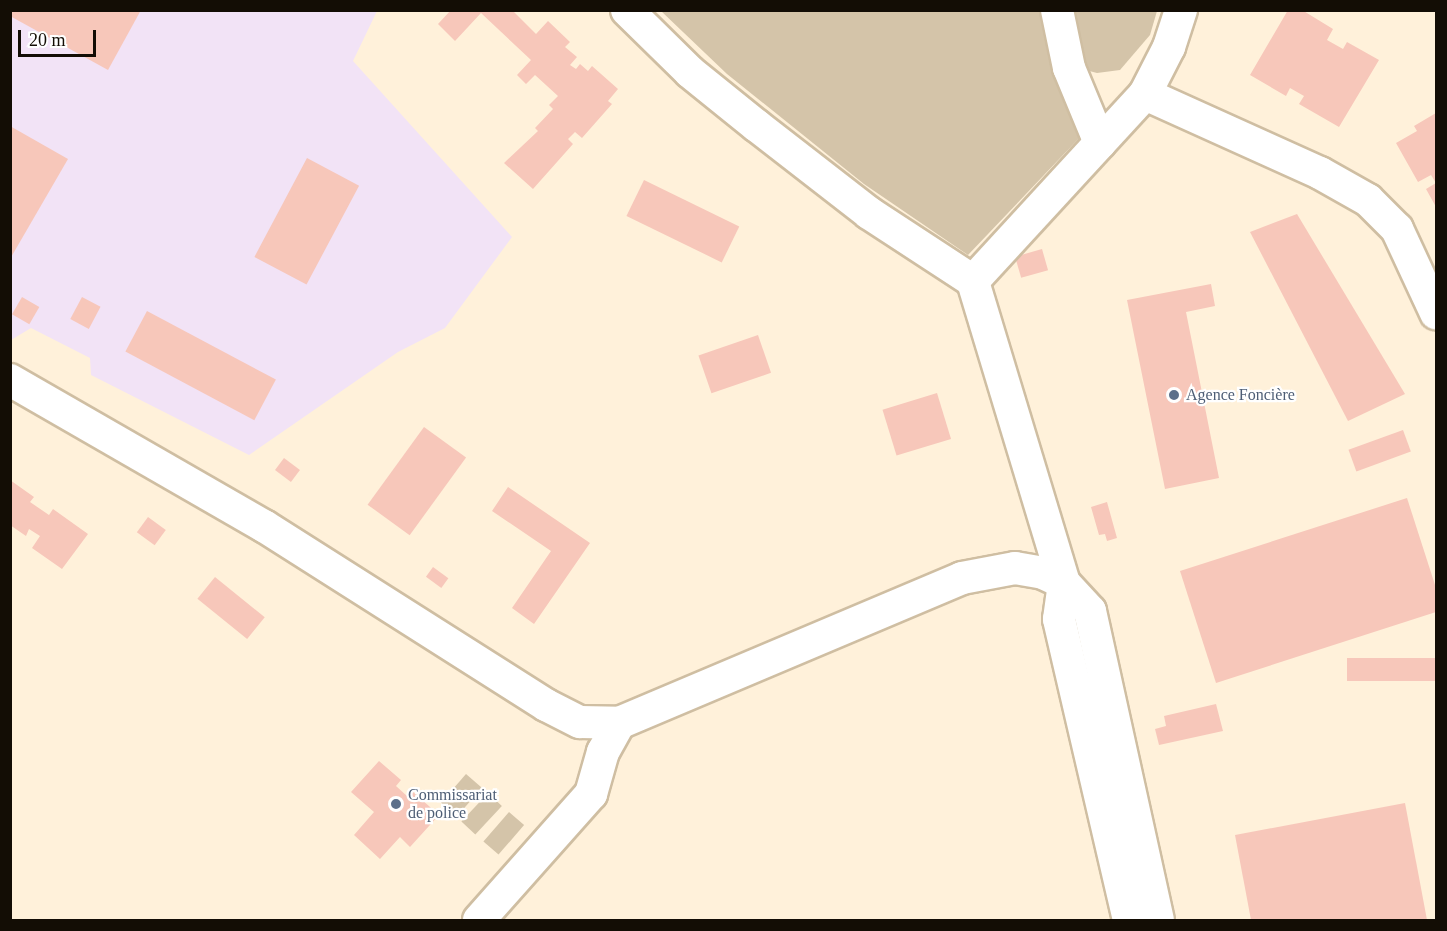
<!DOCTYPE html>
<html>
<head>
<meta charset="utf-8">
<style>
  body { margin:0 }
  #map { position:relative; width:1447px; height:931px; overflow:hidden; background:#fff1da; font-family:Georgia,serif }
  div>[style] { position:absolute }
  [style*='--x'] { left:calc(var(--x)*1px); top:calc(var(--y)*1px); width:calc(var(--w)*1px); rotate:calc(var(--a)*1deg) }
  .commercial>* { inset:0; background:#f2e3f6 }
  .green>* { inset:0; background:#d4c4a9; transform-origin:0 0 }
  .building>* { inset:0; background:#f7c7ba; transform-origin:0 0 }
  .roads { filter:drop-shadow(2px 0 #cfbea2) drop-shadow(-2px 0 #cfbea2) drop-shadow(0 2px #cfbea2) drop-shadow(0 -2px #cfbea2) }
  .minor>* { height:32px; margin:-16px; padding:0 16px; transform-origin:16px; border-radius:16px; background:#fff }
  .dots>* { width:16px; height:16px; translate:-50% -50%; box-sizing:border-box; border:3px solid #fff; border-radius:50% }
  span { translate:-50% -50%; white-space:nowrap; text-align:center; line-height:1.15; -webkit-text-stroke:4.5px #fff; paint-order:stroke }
  .service-label { font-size:16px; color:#4e5e75 }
  .left { translate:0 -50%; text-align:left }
  .frame { position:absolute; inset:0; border:12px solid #130d05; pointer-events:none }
  .scale { position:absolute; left:18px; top:30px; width:78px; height:27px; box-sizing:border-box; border:3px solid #130d05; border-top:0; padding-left:8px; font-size:18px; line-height:21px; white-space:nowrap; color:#130d05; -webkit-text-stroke:4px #fff; paint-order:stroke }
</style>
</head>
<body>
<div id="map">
  <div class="commercial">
    <div style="clip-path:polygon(11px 11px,377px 11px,353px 61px,512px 237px,445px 328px,398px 352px,249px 455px,91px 375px,90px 358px,31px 328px,11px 340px)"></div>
  </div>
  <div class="green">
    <div style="clip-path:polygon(661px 11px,1041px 11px,1053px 75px,1083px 134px,968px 255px,864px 184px,727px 74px)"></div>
    <div style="clip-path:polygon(1067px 11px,1157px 11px,1150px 35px,1120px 70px,1097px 73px,1078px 68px)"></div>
    <div style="left:466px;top:774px;width:21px;height:38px;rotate:41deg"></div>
    <div style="left:488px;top:793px;width:19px;height:39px;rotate:43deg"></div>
    <div style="left:509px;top:812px;width:20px;height:39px;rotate:41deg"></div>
  </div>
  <div class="building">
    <div style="clip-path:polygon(10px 10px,141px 10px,108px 70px,10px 16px)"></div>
    <div style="clip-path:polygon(451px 10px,512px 10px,536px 34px,548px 21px,570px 42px,565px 47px,577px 57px,570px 65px,576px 69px,580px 64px,588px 71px,592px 66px,618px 89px,608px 101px,612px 104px,582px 138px,575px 132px,568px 139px,573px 144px,533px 189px,504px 163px,538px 131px,535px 128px,553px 109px,549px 105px,558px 96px,535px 75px,526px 84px,517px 75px,531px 60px,481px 13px,455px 41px,438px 24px)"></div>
    <div style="clip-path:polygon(1288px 10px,1302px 10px,1333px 29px,1327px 40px,1343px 49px,1347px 42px,1379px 60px,1339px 127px,1299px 104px,1304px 96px,1290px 88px,1286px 96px,1250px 75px)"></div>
    <div style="clip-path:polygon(1436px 113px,1436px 207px,1426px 189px,1436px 183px,1431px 175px,1418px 182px,1396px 143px,1417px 131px,1414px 126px)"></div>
    <div style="clip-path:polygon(10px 126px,68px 159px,10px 259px)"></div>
    <div style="left:307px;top:158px;width:59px;height:112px;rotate:28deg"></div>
    <div style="left:644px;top:180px;width:106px;height:40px;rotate:26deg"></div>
    <div style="clip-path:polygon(1297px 214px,1405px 394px,1348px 421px,1250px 232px)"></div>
    <div style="left:1042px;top:249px;width:22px;height:28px;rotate:74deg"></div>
    <div style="clip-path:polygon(1211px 284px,1215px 306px,1186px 312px,1219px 478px,1165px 489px,1127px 300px)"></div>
    <div style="left:22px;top:297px;width:20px;height:20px;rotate:30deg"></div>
    <div style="left:82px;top:297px;width:21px;height:25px;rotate:28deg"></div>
    <div style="left:147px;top:311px;width:146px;height:46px;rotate:28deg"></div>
    <div style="left:758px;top:335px;width:40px;height:63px;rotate:71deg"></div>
    <div style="left:937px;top:393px;width:48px;height:57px;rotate:73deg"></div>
    <div style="left:424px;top:427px;width:52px;height:96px;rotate:36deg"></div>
    <div style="left:1403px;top:430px;width:23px;height:58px;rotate:70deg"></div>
    <div style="left:284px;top:458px;width:20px;height:15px;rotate:37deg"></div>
    <div style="clip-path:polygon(10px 480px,34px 497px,30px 502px,49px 515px,53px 509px,88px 534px,62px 569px,32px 548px,40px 536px,29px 529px,26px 536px,10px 525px)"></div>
    <div style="clip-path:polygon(508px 487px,590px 543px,534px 624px,512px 608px,551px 551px,492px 511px)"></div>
    <div style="clip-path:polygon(1407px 498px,1436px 588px,1436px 612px,1216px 683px,1180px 571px)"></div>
    <div style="clip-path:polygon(1107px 502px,1117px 538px,1107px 541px,1105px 534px,1099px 535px,1091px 507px)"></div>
    <div style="left:148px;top:517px;width:22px;height:19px;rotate:36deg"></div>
    <div style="left:433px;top:567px;width:19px;height:12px;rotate:36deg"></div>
    <div style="left:215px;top:577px;width:64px;height:28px;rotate:39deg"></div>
    <div style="left:1436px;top:658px;width:23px;height:89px;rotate:90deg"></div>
    <div style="clip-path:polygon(1216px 704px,1223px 731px,1159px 745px,1155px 729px,1166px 726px,1164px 716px)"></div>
    <div style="clip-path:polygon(379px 761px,401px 780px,396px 786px,407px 796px,412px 791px,439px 815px,410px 847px,400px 837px,380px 859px,354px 835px,374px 812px,351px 792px)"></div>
    <div style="clip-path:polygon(1405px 803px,1427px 920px,1251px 920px,1235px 835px)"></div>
  </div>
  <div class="roads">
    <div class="minor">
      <div style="--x:627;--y:10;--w:88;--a:44.5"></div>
      <div style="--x:690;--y:72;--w:86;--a:38.9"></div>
      <div style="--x:757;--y:126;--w:142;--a:37.8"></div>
      <div style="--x:869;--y:213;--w:124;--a:33.2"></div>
      <div style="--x:1057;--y:10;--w:59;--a:78.3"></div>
      <div style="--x:1069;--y:68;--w:81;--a:67.5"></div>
      <div style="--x:1145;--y:94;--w:192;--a:24.3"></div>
      <div style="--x:1320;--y:173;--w:55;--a:29.4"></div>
      <div style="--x:1368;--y:200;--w:41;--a:45"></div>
      <div style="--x:1397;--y:229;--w:93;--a:65.1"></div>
      <div style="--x:10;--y:380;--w:293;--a:29.9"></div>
      <div style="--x:264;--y:526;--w:334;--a:32.4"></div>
      <div style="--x:546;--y:705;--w:38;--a:27"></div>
      <div style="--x:580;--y:722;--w:39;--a:1"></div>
      <div style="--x:619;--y:723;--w:372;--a:-22.9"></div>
      <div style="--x:962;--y:578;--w:54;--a:-10.7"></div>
      <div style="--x:1015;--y:568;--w:28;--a:10"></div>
      <div style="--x:1043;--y:573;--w:23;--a:25"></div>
      <div style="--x:1064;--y:583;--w:38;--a:47"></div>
      <div style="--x:1090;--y:611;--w:316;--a:77.6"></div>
      <div style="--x:479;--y:920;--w:169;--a:-48.4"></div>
      <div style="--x:591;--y:794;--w:44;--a:-74.1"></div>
      <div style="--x:603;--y:752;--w:33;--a:-61"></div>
      <div style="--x:1129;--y:920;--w:309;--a:-103.1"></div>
      <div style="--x:1059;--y:619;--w:36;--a:-82"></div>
      <div style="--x:1064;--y:583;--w:315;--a:-106.8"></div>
      <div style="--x:973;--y:281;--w:254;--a:-47.4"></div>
      <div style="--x:1145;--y:94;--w:53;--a:-62.9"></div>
      <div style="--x:1169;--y:47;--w:39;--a:-72"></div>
    </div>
  </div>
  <div class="dots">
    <div style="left:1174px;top:395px;background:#5c6f8a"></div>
    <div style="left:396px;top:804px;background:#5c6f8a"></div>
  </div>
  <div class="service-label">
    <span class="left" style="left:1186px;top:395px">Agence Foncière</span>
    <span class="left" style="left:408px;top:804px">Commissariat<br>de police</span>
  </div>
  <div class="frame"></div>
  <div class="scale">20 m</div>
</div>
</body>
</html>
